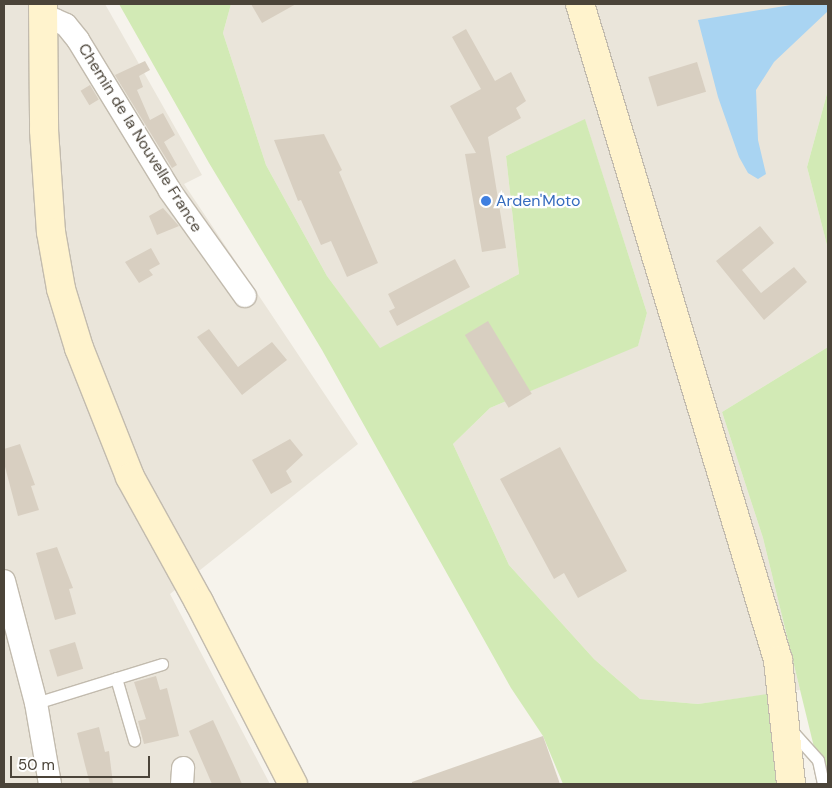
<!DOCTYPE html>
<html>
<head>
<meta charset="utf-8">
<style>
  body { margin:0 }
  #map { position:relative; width:832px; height:788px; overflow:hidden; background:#f6f3ec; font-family:"DM Sans",sans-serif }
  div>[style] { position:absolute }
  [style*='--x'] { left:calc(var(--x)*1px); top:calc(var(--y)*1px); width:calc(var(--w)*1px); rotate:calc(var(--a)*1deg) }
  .residential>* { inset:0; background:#eae5da }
  .green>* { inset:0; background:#d2eab5 }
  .water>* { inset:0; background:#a9d4f2 }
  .building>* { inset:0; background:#d8cfc1; transform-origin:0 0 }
  .roads { filter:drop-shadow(1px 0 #c2bbae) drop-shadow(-1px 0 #c2bbae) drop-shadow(0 1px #c2bbae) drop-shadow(0 -1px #c2bbae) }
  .lane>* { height:11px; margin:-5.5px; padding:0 5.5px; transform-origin:5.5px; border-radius:5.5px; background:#fff }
  .street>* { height:22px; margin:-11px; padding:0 11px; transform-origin:11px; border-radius:11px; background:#fff }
  .secondary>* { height:28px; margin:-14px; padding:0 14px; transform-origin:14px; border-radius:14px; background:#fff3cd }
  .dots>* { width:14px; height:14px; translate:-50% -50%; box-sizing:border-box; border:2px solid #fff; border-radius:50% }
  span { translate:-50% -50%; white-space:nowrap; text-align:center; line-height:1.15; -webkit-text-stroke:4.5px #fff; paint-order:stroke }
  .street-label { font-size:16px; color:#4b4439 }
  .shop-label { font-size:16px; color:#366cbe }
  .left { translate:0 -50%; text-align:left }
  .frame { position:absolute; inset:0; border:5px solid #4b4439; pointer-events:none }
  .scale { position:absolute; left:10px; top:756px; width:140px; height:22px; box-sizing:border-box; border:2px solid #4b4439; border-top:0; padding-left:6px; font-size:15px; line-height:18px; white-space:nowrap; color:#4b4439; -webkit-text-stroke:4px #fff; paint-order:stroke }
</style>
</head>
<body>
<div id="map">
  <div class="residential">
    <div style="clip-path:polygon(4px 4px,105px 4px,202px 175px,184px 184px,358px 444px,170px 594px,270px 784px,4px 784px)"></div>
    <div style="clip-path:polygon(231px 4px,828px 4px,828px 90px,807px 167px,828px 249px,828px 347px,722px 412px,763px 538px,800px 690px,698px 704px,640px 699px,594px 659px,509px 565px,453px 444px,490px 408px,638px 345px,647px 313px,585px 120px,506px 156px,519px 274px,380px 349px,327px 276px,266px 165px,223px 33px)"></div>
  </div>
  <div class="green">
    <div style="clip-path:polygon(119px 4px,231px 4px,223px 33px,266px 165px,327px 276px,380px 348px,519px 274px,506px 156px,585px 119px,647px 313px,638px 346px,490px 408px,453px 444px,509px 565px,594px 659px,640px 699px,698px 704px,774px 693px,780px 784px,563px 784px,543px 736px,511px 688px,322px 350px,209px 163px)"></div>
    <div style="clip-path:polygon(828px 90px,828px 249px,807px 167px)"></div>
    <div style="clip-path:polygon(828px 347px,828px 784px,823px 784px,763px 538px,722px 412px)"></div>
  </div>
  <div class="water">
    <div style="clip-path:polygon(797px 4px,828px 4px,828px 11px,774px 62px,756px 90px,758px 140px,766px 174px,758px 179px,748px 173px,739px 157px,718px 97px,698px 20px)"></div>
  </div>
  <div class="building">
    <div style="clip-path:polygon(251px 4px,296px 4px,262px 23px)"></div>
    <div style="clip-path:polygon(466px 29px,495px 81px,511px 72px,526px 101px,516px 108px,521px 118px,488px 137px,506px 248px,482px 252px,465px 154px,476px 153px,450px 106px,481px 89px,452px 37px)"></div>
    <div style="clip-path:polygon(145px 61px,150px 70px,139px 76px,143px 87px,137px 90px,150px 120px,163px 113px,175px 135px,164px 142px,177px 165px,172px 168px,113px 72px,115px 75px)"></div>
    <div style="left:697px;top:62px;width:31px;height:51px;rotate:73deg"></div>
    <div style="left:90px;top:85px;width:17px;height:11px;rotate:59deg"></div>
    <div style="clip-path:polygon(324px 134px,342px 170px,339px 172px,378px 263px,347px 277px,331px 241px,321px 245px,301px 200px,298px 201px,274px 140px)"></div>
    <div style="clip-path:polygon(163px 208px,179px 226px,157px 235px,149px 216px)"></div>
    <div style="clip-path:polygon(760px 226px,774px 243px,742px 270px,761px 293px,794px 267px,807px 282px,764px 320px,716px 261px)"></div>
    <div style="clip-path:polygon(151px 248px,160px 264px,149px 270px,153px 275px,139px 283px,125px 262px)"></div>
    <div style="clip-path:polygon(455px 259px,470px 287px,397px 326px,389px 311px,395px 308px,388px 294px)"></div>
    <div style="left:488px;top:321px;width:85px;height:27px;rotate:59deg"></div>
    <div style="clip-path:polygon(209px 329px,238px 367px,272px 342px,287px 360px,242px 395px,197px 337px)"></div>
    <div style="clip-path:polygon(290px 439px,303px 455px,286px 471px,292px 482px,271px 494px,252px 460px)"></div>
    <div style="clip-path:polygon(20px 444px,35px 485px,31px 486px,39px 510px,18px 516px,4px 463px,4px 449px)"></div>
    <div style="clip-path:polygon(560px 447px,627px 571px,578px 598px,564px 573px,554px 579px,500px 479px)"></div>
    <div style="clip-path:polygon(57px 547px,73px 588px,69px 589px,76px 614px,55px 620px,36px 553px)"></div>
    <div style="left:75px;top:642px;width:28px;height:27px;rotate:73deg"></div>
    <div style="clip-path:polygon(156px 676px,160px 690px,167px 688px,179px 736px,144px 744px,138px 721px,146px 719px,134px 682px)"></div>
    <div style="clip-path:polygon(213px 720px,236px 770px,242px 784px,212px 784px,189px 731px)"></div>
    <div style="clip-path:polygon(99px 727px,105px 752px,109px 751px,113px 784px,90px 784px,85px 765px,77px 733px)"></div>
    <div style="clip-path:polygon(543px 736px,560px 784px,412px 784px,412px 782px)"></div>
  </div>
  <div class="roads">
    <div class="lane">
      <div style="--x:116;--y:678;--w:65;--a:73.8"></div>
      <div style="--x:36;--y:703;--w:132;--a:-17.2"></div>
      <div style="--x:791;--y:730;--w:40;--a:48"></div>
      <div style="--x:818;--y:760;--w:25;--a:78"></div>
    </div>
    <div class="street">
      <div style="--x:43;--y:20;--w:12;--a:0"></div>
      <div style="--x:55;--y:20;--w:12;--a:24"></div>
      <div style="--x:66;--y:25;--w:19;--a:51"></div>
      <div style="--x:78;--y:40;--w:177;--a:58.6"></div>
      <div style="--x:170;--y:191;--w:129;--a:54.5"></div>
      <div style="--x:4;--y:581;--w:126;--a:75.3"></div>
      <div style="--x:36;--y:703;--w:82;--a:80.2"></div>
      <div style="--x:182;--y:784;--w:16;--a:-86"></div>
    </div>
    <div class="secondary">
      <div style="--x:43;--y:4;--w:126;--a:89.5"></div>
      <div style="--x:44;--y:130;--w:102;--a:86.1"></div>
      <div style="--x:51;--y:232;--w:58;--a:80"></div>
      <div style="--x:61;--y:289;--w:62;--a:73"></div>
      <div style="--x:79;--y:348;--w:139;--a:68.4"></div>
      <div style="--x:130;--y:477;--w:143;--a:61.1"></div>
      <div style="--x:199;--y:602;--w:205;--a:62.7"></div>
      <div style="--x:580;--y:4;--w:685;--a:73.2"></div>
      <div style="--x:778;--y:660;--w:125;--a:84"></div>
    </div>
  </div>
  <div class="dots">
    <div style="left:486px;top:201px;background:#3f7fe0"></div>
  </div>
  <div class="street-label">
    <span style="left:140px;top:138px;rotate:58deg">Chemin de la Nouvelle France</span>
  </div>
  <div class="shop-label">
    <span class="left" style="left:496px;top:201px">Arden'Moto</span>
  </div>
  <div class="frame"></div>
  <div class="scale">50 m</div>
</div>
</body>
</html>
